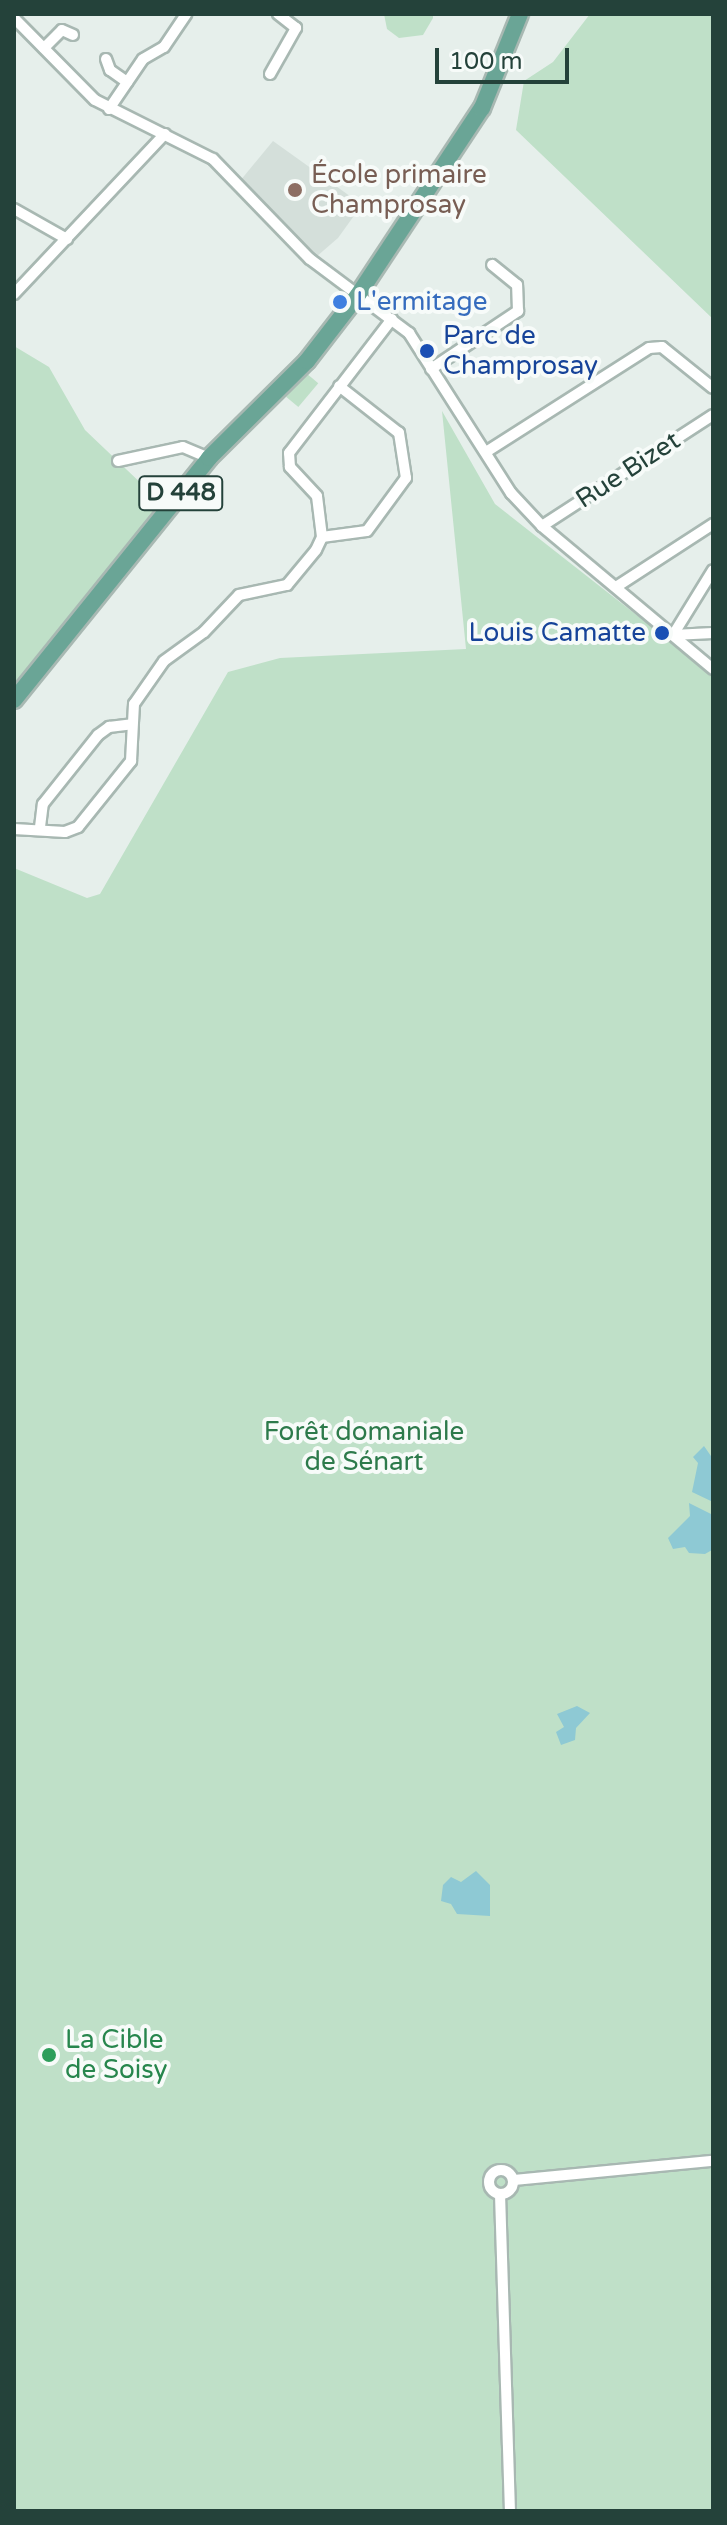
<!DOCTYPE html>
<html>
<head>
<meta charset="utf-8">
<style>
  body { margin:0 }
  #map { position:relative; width:727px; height:2525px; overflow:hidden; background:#e6efeb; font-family:"Varela Round",sans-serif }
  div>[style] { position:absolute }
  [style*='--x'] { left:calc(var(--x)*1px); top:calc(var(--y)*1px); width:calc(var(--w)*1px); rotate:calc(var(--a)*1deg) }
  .built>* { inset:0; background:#d4dfda }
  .green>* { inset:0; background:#bfe0c8; transform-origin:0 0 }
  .water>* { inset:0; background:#8ec9d4 }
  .roads { filter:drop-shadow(2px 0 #a8b8b2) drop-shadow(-2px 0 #a8b8b2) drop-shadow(0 2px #a8b8b2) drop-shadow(0 -2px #a8b8b2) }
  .street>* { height:10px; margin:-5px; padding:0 5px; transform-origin:5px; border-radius:5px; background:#fff }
  .street>.ring { margin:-5px; padding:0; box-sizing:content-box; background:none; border:10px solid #fff; border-radius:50% }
  .primary>* { height:16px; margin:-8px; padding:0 8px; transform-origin:8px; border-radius:8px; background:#6aa596 }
  .dots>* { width:22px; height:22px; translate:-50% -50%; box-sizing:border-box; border:4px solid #f7fbf9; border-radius:50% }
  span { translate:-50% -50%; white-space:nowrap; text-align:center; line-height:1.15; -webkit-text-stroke:8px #f7fbf9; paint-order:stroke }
  .shield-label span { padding:2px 6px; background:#f7fbf9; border:2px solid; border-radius:6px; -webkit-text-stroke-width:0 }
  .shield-label { font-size:24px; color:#24423a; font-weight:700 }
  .education-label { font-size:26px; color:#785e54 }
  .left { translate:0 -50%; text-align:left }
  .shop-label { font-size:26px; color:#366cbe }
  .transit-label { font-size:26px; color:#164399 }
  .right { translate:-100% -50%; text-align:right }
  .street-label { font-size:26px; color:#24423a }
  .park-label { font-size:26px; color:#2d7a4b }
  .leisure-label { font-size:26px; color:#27864d }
  .frame { position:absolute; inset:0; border:16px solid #24423a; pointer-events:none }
  .scale { position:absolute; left:435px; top:48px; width:134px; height:36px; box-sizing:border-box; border:4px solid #24423a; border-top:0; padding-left:10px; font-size:24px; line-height:28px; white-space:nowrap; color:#24423a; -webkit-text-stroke:6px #f7fbf9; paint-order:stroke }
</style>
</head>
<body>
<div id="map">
  <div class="built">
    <div style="clip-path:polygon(273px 141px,354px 199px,356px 213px,338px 238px,316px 257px,240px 181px)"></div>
  </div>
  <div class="green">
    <div style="clip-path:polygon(384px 14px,433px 14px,433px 18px,423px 35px,399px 38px,387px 29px)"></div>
    <div style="clip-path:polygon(590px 14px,713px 14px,713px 319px,516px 130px,524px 81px,553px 62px)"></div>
    <div style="clip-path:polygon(14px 346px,49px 367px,85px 430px,168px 509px,14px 701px)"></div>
    <div style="left:306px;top:373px;width:16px;height:31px;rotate:40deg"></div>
    <div style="clip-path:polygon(442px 411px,495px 504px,713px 675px,713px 2511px,14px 2511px,14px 868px,87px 898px,100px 894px,228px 672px,280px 658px,466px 649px)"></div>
  </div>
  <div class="water">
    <div style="clip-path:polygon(704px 1446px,713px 1459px,713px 1502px,692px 1492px,698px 1463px,693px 1457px)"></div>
    <div style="clip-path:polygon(689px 1503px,713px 1515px,712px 1550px,705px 1554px,689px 1553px,685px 1547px,673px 1549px,668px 1538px,690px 1516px)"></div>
    <div style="clip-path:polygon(577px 1706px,590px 1713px,576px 1728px,575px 1740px,561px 1745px,556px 1732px,564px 1727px,557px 1714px)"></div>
    <div style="clip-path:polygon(476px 1871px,490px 1885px,490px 1916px,457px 1914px,451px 1904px,441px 1901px,443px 1885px,451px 1877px,461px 1882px)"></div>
  </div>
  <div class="roads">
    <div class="street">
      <div style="--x:14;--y:18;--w:115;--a:45.4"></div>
      <div style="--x:95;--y:100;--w:132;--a:26.6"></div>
      <div style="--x:213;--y:159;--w:139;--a:45.9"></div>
      <div style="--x:310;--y:259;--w:124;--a:36.8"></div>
      <div style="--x:409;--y:333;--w:190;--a:57.5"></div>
      <div style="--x:511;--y:493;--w:45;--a:46.8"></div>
      <div style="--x:542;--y:526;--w:223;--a:39.9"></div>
      <div style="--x:44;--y:48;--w:25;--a:-45"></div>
      <div style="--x:62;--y:30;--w:12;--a:24"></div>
      <div style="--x:106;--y:59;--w:12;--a:70"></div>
      <div style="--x:110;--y:70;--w:21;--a:35"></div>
      <div style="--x:270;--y:74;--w:53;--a:-60.5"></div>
      <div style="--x:296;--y:28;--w:23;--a:-142"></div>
      <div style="--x:109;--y:109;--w:60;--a:-55.8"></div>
      <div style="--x:143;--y:59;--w:24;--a:-30"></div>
      <div style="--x:164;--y:47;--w:40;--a:-56"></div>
      <div style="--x:14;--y:209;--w:61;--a:29.5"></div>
      <div style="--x:14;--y:294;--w:220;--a:-46.7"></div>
      <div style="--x:431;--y:369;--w:105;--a:-33.7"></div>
      <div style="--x:518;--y:311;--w:26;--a:-92"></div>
      <div style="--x:517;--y:285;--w:32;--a:-141"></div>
      <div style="--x:486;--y:452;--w:193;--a:-32.5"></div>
      <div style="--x:649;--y:348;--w:13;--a:-4"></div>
      <div style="--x:662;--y:347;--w:65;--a:38.8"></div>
      <div style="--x:118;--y:461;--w:66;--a:-12.2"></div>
      <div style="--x:183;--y:447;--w:28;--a:23"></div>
      <div style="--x:542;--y:526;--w:204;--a:-33"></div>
      <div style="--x:322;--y:537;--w:45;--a:-7.6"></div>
      <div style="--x:367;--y:531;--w:66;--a:-53.7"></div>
      <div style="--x:406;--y:478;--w:46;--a:-98.8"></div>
      <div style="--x:399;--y:433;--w:76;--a:-141.9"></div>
      <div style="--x:616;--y:587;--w:116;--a:-33"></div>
      <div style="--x:673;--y:635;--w:76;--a:-58.4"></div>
      <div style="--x:673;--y:635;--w:40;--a:-2.9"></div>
      <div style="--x:40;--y:827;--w:23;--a:-83"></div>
      <div style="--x:43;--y:804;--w:88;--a:-51.4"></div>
      <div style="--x:98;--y:735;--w:14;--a:-36"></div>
      <div style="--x:109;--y:727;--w:23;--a:-7"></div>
      <div style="--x:14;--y:829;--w:51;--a:3.4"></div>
      <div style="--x:65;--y:832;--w:14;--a:-21"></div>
      <div style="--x:78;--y:827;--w:85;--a:-51.2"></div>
      <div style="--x:131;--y:761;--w:57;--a:-87"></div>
      <div style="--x:134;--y:704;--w:52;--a:-55.1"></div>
      <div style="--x:164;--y:661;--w:49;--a:-35.9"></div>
      <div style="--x:204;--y:632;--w:51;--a:-46.6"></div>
      <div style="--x:239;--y:595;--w:49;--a:-11.8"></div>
      <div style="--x:287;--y:585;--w:45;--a:-50.4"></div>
      <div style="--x:316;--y:550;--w:14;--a:-65"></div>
      <div style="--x:322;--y:537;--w:41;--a:-97"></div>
      <div style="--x:317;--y:496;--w:40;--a:-133"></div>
      <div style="--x:290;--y:467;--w:14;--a:-94"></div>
      <div style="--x:289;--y:453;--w:169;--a:-52.5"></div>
      <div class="ring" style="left:489px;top:2170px;width:14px;height:14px"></div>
      <div style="--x:514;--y:2180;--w:200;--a:-5.5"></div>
      <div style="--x:500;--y:2194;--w:317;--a:88.2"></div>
    </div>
    <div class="primary">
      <div style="--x:14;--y:700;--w:311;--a:-51.1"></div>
      <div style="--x:209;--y:458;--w:138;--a:-44.7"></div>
      <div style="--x:307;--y:361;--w:83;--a:-52.3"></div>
      <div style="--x:358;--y:295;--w:224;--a:-56.5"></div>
      <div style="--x:482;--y:108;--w:101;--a:-68"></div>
    </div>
  </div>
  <div class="dots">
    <div style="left:295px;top:190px;background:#8d6e63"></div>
    <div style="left:340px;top:302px;background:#3f7fe0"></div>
    <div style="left:427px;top:351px;background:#1a4fb4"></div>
    <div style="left:662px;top:633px;background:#1a4fb4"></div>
    <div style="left:49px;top:2055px;background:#2e9e5b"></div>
  </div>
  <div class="shield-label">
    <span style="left:181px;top:493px">D 448</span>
  </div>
  <div class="education-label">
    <span class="left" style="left:311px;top:190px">École primaire<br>Champrosay</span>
  </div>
  <div class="shop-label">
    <span class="left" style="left:356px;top:302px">L'ermitage</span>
  </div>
  <div class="transit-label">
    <span class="left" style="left:443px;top:351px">Parc de<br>Champrosay</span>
    <span class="right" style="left:646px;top:633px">Louis Camatte</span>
  </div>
  <div class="street-label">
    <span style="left:628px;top:470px;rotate:-33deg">Rue Bizet</span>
  </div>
  <div class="park-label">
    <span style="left:364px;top:1447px">Forêt domaniale<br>de Sénart</span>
  </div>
  <div class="leisure-label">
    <span class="left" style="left:65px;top:2055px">La Cible<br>de Soisy</span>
  </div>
  <div class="frame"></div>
  <div class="scale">100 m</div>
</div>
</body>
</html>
